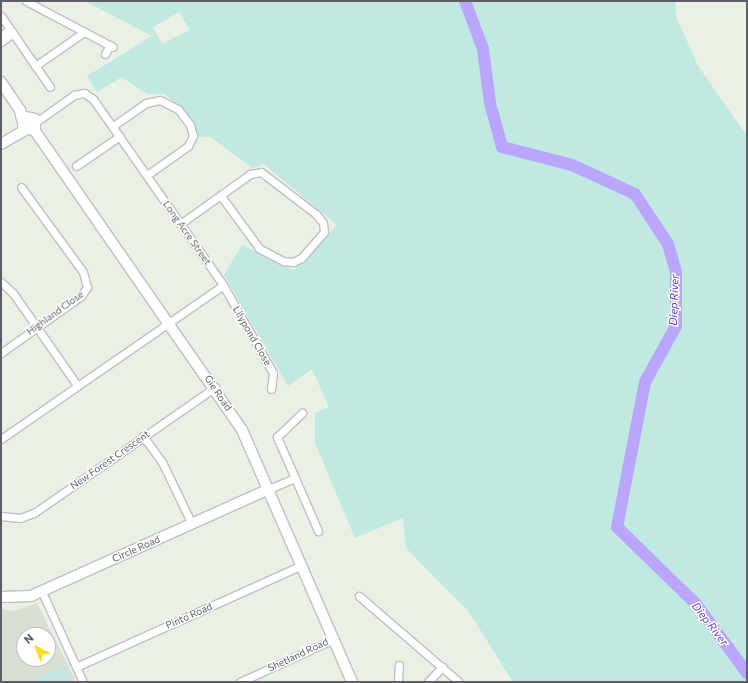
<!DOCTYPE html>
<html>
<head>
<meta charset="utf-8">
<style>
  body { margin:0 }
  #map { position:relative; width:748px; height:683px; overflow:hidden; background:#e9f0e4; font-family:Commissioner,sans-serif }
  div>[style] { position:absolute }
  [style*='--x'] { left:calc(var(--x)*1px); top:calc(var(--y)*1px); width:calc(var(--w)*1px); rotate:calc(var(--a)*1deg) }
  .education>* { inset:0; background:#d8e0d3 }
  .green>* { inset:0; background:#bfe9e1 }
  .river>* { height:12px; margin:-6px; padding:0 6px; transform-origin:6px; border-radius:6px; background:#baa5ff }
  .roads { filter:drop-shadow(1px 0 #c1bec6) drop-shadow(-1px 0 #c1bec6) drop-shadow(0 1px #c1bec6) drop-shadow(0 -1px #c1bec6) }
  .street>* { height:7px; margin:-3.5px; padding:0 3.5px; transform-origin:3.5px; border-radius:3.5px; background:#fff }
  .secondary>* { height:10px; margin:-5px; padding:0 5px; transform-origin:5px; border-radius:5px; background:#fff }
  span { translate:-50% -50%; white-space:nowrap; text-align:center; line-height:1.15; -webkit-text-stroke:3px #fff; paint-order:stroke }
  .street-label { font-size:10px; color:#5f5c66 }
  .water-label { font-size:11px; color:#693cce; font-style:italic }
  .frame { position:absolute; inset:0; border:2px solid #5f5c66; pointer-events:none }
  .north { position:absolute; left:16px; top:627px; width:40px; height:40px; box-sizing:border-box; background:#fff; border:1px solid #bfbec2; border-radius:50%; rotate:318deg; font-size:11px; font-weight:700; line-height:16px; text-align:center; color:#5f5c66 }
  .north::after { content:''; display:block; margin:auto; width:14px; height:18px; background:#f8dd22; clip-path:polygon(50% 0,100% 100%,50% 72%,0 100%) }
</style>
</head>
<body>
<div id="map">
  <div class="education">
    <div style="clip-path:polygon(evenodd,37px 603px,76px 682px,1px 682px,1px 609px,16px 611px,37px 603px,24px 635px,48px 635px,48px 659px,24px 659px,24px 635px)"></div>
  </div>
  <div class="green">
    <div style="clip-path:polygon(evenodd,85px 1px,675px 1px,676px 16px,698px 66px,747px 136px,747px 682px,513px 682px,469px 612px,406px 548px,403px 518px,355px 538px,315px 443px,315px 413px,329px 407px,312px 369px,288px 386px,224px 275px,242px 245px,294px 270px,337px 225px,264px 164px,253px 168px,210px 137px,198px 137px,187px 114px,165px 94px,147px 94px,122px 77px,97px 92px,87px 76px,152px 36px,85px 1px,179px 12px,190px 30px,162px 44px,153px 27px,179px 12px)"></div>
    <div style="clip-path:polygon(64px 666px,71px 682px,29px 682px)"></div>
  </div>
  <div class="river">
    <div style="--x:465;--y:1;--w:51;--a:69.4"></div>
    <div style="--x:483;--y:49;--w:54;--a:82.6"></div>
    <div style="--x:490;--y:103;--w:46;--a:74.7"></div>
    <div style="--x:502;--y:147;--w:72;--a:14.4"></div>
    <div style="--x:572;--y:165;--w:69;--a:24.7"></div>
    <div style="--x:635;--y:194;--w:60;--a:56.6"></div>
    <div style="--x:668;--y:244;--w:29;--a:74"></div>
    <div style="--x:676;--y:272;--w:54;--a:90"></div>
    <div style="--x:676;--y:326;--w:64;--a:119"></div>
    <div style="--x:645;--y:382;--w:148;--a:100.9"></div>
    <div style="--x:617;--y:527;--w:110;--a:44.3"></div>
    <div style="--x:696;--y:604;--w:86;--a:53.5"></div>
  </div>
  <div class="roads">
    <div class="street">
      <div style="--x:26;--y:1;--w:98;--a:27.9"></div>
      <div style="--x:1;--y:16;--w:86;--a:55.4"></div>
      <div style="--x:1;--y:36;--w:11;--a:-38"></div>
      <div style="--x:1;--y:42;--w:15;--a:-37"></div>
      <div style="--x:105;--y:54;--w:10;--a:-61"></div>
      <div style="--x:35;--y:66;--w:60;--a:-34.8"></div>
      <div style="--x:36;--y:122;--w:47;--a:-35.4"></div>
      <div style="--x:74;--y:95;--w:10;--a:-11"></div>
      <div style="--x:84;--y:93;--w:11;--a:34"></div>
      <div style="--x:93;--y:99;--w:227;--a:55"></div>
      <div style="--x:223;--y:285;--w:101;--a:60.4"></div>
      <div style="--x:273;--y:373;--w:16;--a:97"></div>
      <div style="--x:113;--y:126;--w:40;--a:-34.9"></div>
      <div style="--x:146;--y:103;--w:14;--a:-12"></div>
      <div style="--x:160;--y:100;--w:20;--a:27"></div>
      <div style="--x:178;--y:109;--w:20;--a:53"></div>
      <div style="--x:190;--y:125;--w:11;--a:75"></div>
      <div style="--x:193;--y:136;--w:11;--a:117"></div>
      <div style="--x:188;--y:146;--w:50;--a:144.7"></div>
      <div style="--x:76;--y:166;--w:53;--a:-34.3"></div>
      <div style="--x:180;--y:224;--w:86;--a:-35.5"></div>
      <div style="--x:250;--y:174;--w:11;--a:-10"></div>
      <div style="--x:261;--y:172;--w:69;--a:37.4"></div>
      <div style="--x:316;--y:214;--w:11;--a:52"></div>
      <div style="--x:323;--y:223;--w:9;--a:84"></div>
      <div style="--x:324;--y:232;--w:35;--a:131"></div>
      <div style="--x:301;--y:258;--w:9;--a:153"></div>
      <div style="--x:293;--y:262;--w:10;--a:-174"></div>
      <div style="--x:283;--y:261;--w:27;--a:-152"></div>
      <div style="--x:259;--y:248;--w:64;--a:-126.2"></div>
      <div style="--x:1;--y:282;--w:16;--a:43"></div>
      <div style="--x:13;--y:293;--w:112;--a:55.2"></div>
      <div style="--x:1;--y:353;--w:98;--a:-35.5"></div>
      <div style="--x:81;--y:296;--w:11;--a:-56"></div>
      <div style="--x:87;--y:287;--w:16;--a:-105"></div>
      <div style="--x:83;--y:272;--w:105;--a:-126.1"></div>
      <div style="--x:143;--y:436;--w:32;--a:54"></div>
      <div style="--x:162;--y:462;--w:69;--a:64.2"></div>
      <div style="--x:1;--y:439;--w:270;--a:-34.7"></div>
      <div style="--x:295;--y:478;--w:58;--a:66.5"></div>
      <div style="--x:269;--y:489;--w:28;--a:-23"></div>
      <div style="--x:295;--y:478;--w:45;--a:-113.7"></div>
      <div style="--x:277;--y:437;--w:35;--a:-44"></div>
      <div style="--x:1;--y:516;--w:19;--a:6"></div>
      <div style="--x:20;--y:518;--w:15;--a:-20"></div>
      <div style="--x:34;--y:513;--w:221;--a:-34.8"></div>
      <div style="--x:42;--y:592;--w:99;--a:65.5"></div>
      <div style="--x:359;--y:596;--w:132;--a:40.7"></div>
      <div style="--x:76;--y:667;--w:248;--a:-24.3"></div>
      <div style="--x:240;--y:682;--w:103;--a:-24.6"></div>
      <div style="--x:398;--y:682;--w:17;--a:-87"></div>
      <div style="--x:428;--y:682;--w:21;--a:-47"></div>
    </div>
    <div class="secondary">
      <div style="--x:1;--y:82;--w:34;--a:56"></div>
      <div style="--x:20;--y:110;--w:10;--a:79"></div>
      <div style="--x:35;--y:131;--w:13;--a:-157"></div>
      <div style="--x:23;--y:126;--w:9;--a:-77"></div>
      <div style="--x:25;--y:117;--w:10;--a:11"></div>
      <div style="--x:35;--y:119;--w:12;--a:90"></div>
      <div style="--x:35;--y:131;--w:364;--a:55.3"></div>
      <div style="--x:242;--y:430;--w:275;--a:66.4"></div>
      <div style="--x:1;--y:144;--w:30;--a:-30"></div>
      <div style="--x:1;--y:597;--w:30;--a:-2"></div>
      <div style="--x:31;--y:596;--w:261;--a:-24.2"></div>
    </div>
  </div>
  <div class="street-label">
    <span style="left:187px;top:233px;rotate:55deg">Long Acre Street</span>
    <span style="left:55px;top:313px;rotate:-36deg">Highland Close</span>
    <span style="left:252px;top:336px;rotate:60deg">Lilypond Close</span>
    <span style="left:218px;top:393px;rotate:56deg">Gie Road</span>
    <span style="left:110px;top:460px;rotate:-35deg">New Forest Crescent</span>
    <span style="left:136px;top:549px;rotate:-24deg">Circle Road</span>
    <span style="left:189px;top:616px;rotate:-24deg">Pinto Road</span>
    <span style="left:298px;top:655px;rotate:-25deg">Shetland Road</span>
  </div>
  <div class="water-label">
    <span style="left:674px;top:300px;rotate:-88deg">Diep River</span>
    <span style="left:710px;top:624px;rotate:52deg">Diep River</span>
  </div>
  <div class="frame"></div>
  <div class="north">N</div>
</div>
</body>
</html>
